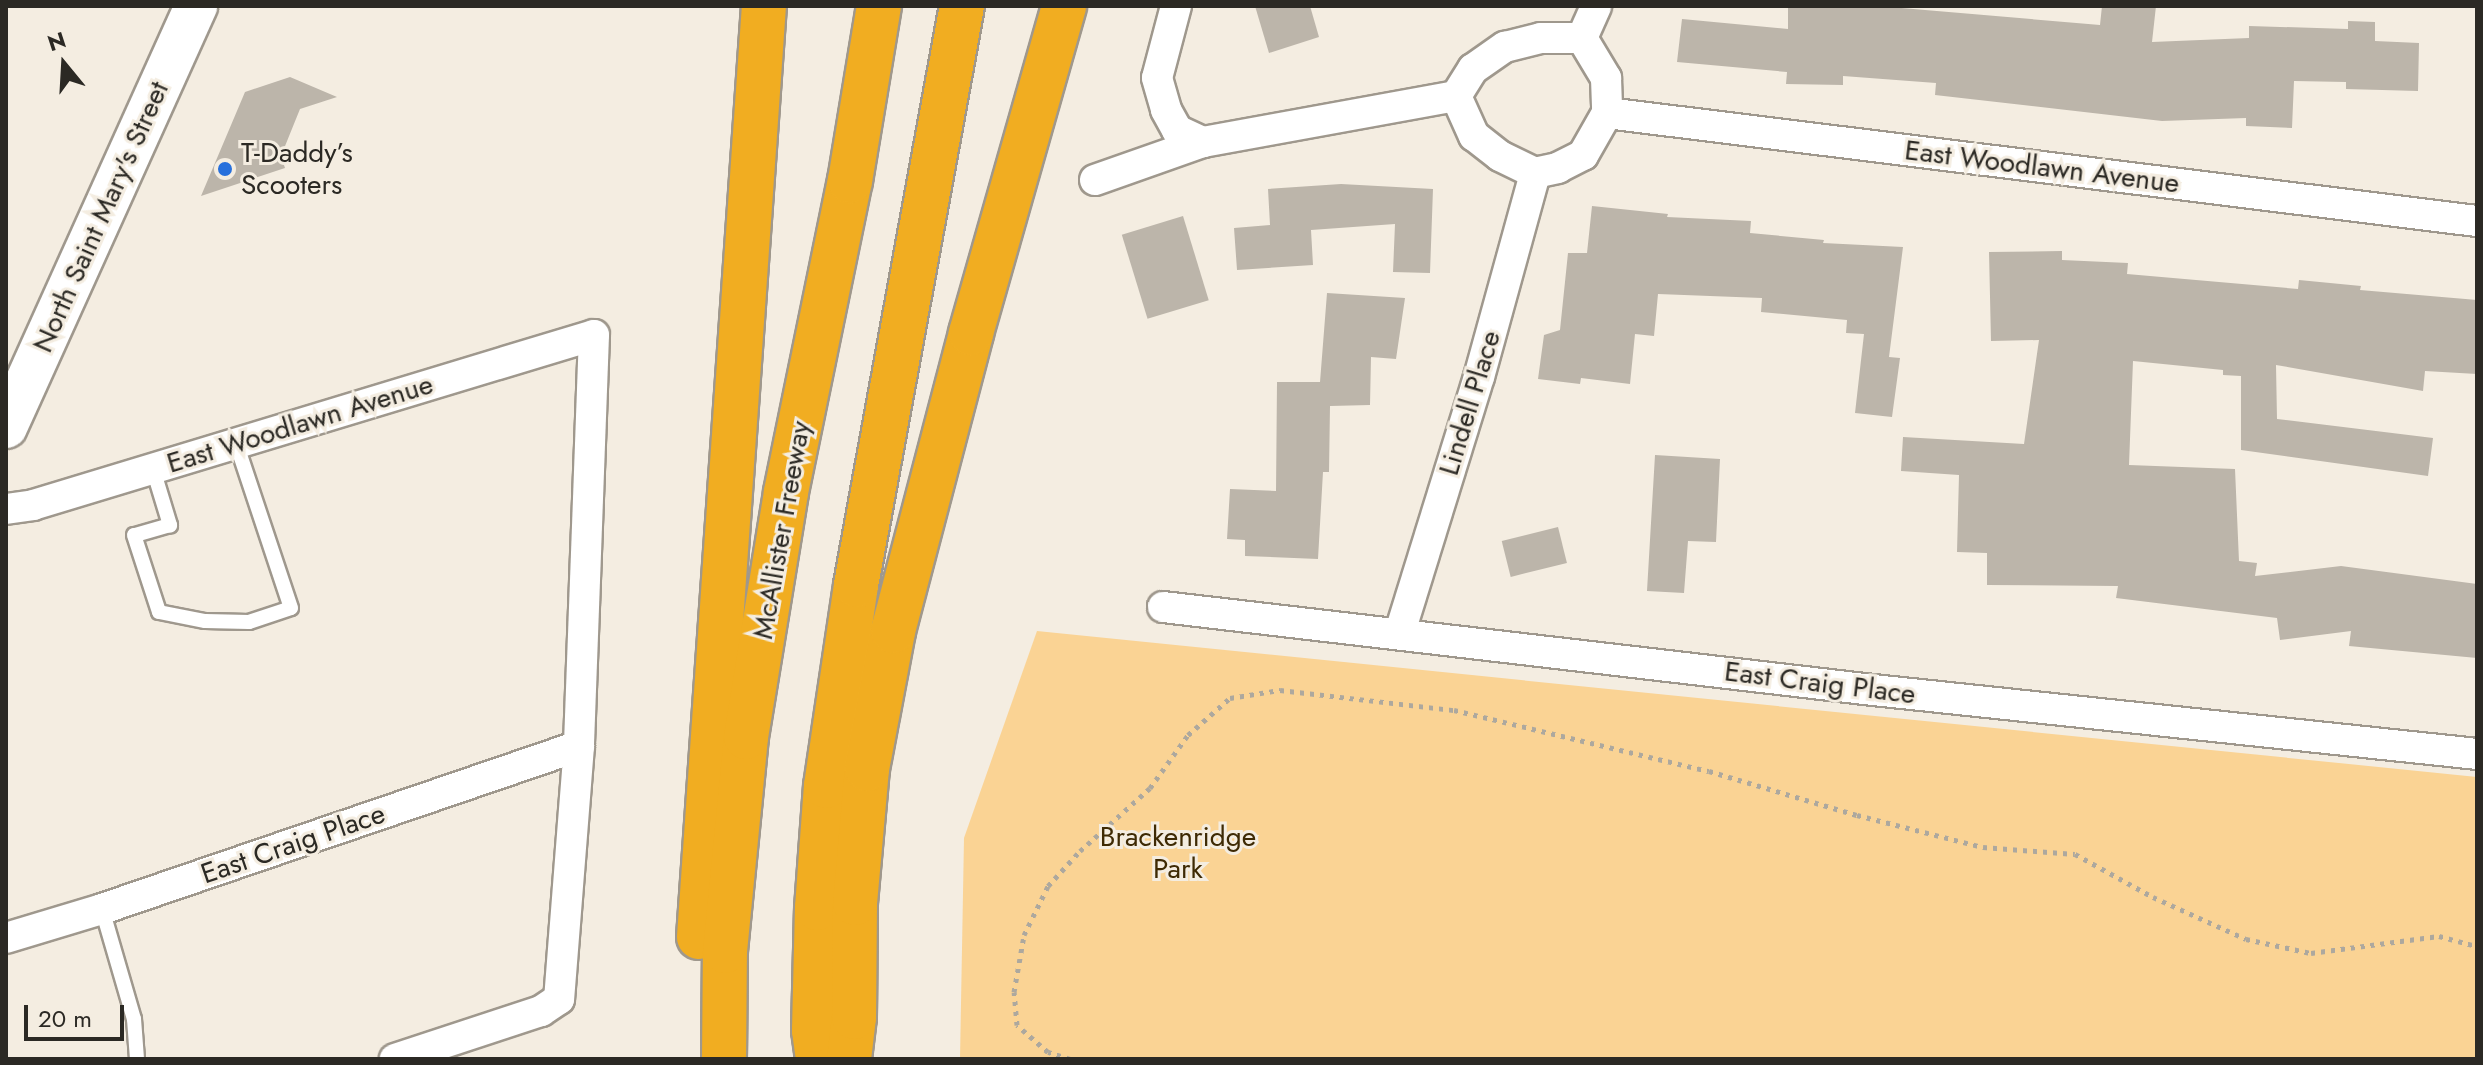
<!DOCTYPE html>
<html>
<head>
<meta charset="utf-8">
<style>
  body { margin:0 }
  #map { position:relative; width:2483px; height:1065px; overflow:hidden; background:#f4ede1; font-family:Jost,sans-serif }
  div>[style] { position:absolute }
  [style*='--x'] { left:calc(var(--x)*1px); top:calc(var(--y)*1px); width:calc(var(--w)*1px); rotate:calc(var(--a)*1deg) }
  .green>* { inset:0; background:#fad394 }
  .building>* { inset:0; background:#bcb5aa; transform-origin:0 0 }
  .path>* { height:5px; margin-top:-2.5px; transform-origin:0; background:repeating-linear-gradient(90deg,#ada89e 0 4px,transparent 0 10px) }
  .roads { filter:drop-shadow(2px 0 #9f988d) drop-shadow(-2px 0 #9f988d) drop-shadow(0 2px #9f988d) drop-shadow(0 -2px #9f988d) }
  .service>* { height:14px; margin:-7px; padding:0 7px; transform-origin:7px; border-radius:7px; background:#fff }
  .minor>* { height:30px; margin:-15px; padding:0 15px; transform-origin:15px; border-radius:15px; background:#fff }
  .secondary>* { height:42px; margin:-21px; padding:0 21px; transform-origin:21px; border-radius:21px; background:#fff }
  .motorway>* { height:44px; margin:-22px; padding:0 22px; transform-origin:22px; border-radius:22px; background:#f1ad21 }
  .dots>* { width:22px; height:22px; translate:-50% -50%; box-sizing:border-box; border:4px solid #f4ede1; border-radius:50% }
  span { translate:-50% -50%; white-space:nowrap; text-align:center; line-height:1.15; -webkit-text-stroke:6px #f4ede1; paint-order:stroke }
  .poi-label { font-size:28px; color:#2b2924 }
  .left { translate:0 -50%; text-align:left }
  .street-label { font-size:28px; color:#2b2924 }
  .park-label { font-size:28px; color:#3e2a04 }
  .frame { position:absolute; inset:0; border:8px solid #2b2924; pointer-events:none }
  .north { position:absolute; left:24px; top:24px; width:80px; height:80px; -webkit-text-stroke:6px #f4ede1; paint-order:stroke; rotate:342deg; font-size:22px; font-weight:700; line-height:32px; text-align:center; color:#2b2924 }
  .north::after { content:''; display:block; margin:auto; width:28px; height:36px; background:#2b2924; clip-path:polygon(50% 0,100% 100%,50% 72%,0 100%) }
  .scale { position:absolute; left:24px; top:1005px; width:100px; height:36px; box-sizing:border-box; border:4px solid #2b2924; border-top:0; padding-left:10px; font-size:24px; line-height:28px; white-space:nowrap; color:#2b2924; -webkit-text-stroke:6px #f4ede1; paint-order:stroke }
</style>
</head>
<body>
<div id="map">
  <div class="green">
    <div style="clip-path:polygon(1037px 631px,2477px 777px,2477px 1059px,960px 1059px,964px 838px)"></div>
  </div>
  <div class="building">
    <div style="clip-path:polygon(1255px 6px,1310px 6px,1319px 37px,1269px 53px)"></div>
    <div style="clip-path:polygon(1788px 6px,1878px 6px,2100px 25px,2102px 6px,2156px 6px,2152px 42px,2249px 38px,2249px 26px,2348px 29px,2348px 21px,2375px 22px,2375px 41px,2419px 43px,2418px 91px,2346px 89px,2346px 82px,2294px 81px,2292px 128px,2246px 126px,2246px 118px,2162px 121px,1935px 95px,1936px 83px,1843px 76px,1843px 85px,1786px 84px,1787px 72px,1677px 62px,1682px 19px,1788px 29px)"></div>
    <div style="clip-path:polygon(290px 77px,337px 97px,300px 109px,281px 156px,285px 168px,201px 196px,245px 92px)"></div>
    <div style="clip-path:polygon(1341px 184px,1433px 189px,1430px 273px,1393px 272px,1395px 224px,1311px 230px,1313px 265px,1237px 270px,1234px 228px,1270px 225px,1268px 189px)"></div>
    <div style="clip-path:polygon(1592px 206px,1668px 214px,1667px 217px,1751px 221px,1750px 233px,1824px 240px,1823px 243px,1903px 247px,1889px 357px,1900px 358px,1892px 417px,1855px 413px,1864px 334px,1846px 333px,1847px 320px,1761px 312px,1762px 298px,1658px 294px,1654px 336px,1635px 334px,1630px 384px,1581px 378px,1580px 384px,1538px 379px,1544px 335px,1560px 330px,1568px 253px,1587px 253px)"></div>
    <div style="left:1183px;top:216px;width:88px;height:64px;rotate:73deg"></div>
    <div style="clip-path:polygon(2062px 251px,2062px 260px,2128px 263px,2127px 274px,2298px 289px,2299px 280px,2361px 286px,2360px 290px,2477px 300px,2477px 374px,2425px 371px,2423px 391px,2276px 365px,2277px 419px,2433px 438px,2428px 476px,2241px 450px,2241px 376px,2223px 375px,2223px 370px,2133px 361px,2129px 465px,2235px 469px,2239px 561px,2257px 563px,2255px 576px,2341px 566px,2477px 584px,2477px 658px,2349px 646px,2351px 631px,2280px 640px,2277px 618px,2116px 598px,2118px 586px,1987px 585px,1987px 553px,1957px 552px,1959px 475px,1901px 471px,1903px 437px,2024px 444px,2039px 340px,1991px 341px,1989px 252px)"></div>
    <div style="clip-path:polygon(1327px 293px,1405px 298px,1396px 359px,1371px 357px,1370px 405px,1330px 406px,1329px 472px,1323px 472px,1318px 559px,1245px 556px,1245px 540px,1227px 539px,1230px 489px,1276px 491px,1277px 382px,1320px 382px)"></div>
    <div style="clip-path:polygon(1655px 455px,1720px 459px,1716px 542px,1688px 541px,1684px 593px,1647px 591px)"></div>
    <div style="left:1558px;top:527px;width:37px;height:58px;rotate:76deg"></div>
  </div>
  <div class="path">
    <div style="--x:1070;--y:1059;--w:23;--a:-162"></div>
    <div style="--x:1048;--y:1052;--w:41;--a:-138.9"></div>
    <div style="--x:1017;--y:1025;--w:33;--a:-95"></div>
    <div style="--x:1014;--y:992;--w:58;--a:-80"></div>
    <div style="--x:1024;--y:935;--w:55;--a:-63.9"></div>
    <div style="--x:1048;--y:886;--w:47;--a:-47.6"></div>
    <div style="--x:1080;--y:851;--w:94;--a:-42"></div>
    <div style="--x:1150;--y:788;--w:65;--a:-54.4"></div>
    <div style="--x:1188;--y:735;--w:56;--a:-41.4"></div>
    <div style="--x:1230;--y:698;--w:51;--a:-9.1"></div>
    <div style="--x:1280;--y:690;--w:175;--a:6.6"></div>
    <div style="--x:1454;--y:710;--w:262;--a:13.5"></div>
    <div style="--x:1709;--y:771;--w:154;--a:16.6"></div>
    <div style="--x:1857;--y:815;--w:130;--a:14.3"></div>
    <div style="--x:1983;--y:847;--w:92;--a:4.4"></div>
    <div style="--x:2075;--y:854;--w:89;--a:28.9"></div>
    <div style="--x:2153;--y:897;--w:102;--a:24.3"></div>
    <div style="--x:2246;--y:939;--w:66;--a:12.2"></div>
    <div style="--x:2311;--y:953;--w:129;--a:-7.6"></div>
    <div style="--x:2439;--y:936;--w:39;--a:15"></div>
  </div>
  <div class="roads">
    <div class="service">
      <div style="--x:153;--y:469;--w:59;--a:73.1"></div>
      <div style="--x:170;--y:525;--w:37;--a:164"></div>
      <div style="--x:134;--y:535;--w:81;--a:72"></div>
      <div style="--x:159;--y:612;--w:47;--a:11.1"></div>
      <div style="--x:205;--y:621;--w:44;--a:1.3"></div>
      <div style="--x:249;--y:622;--w:44;--a:-18.4"></div>
      <div style="--x:291;--y:608;--w:174;--a:-108.4"></div>
      <div style="--x:102;--y:909;--w:115;--a:73.8"></div>
      <div style="--x:134;--y:1019;--w:40;--a:85.7"></div>
    </div>
    <div class="minor">
      <div style="--x:1176;--y:6;--w:74;--a:104.8"></div>
      <div style="--x:1157;--y:78;--w:33;--a:74"></div>
      <div style="--x:1166;--y:110;--w:23;--a:61"></div>
      <div style="--x:1177;--y:130;--w:29;--a:25"></div>
      <div style="--x:1582;--y:38;--w:35;--a:-66"></div>
      <div style="--x:1607;--y:113;--w:877;--a:7.08"></div>
      <div style="--x:1095;--y:180;--w:114;--a:-19.4"></div>
      <div style="--x:1203;--y:142;--w:257;--a:-10.3"></div>
      <div style="--x:1456;--y:96;--w:32;--a:-58"></div>
      <div style="--x:1473;--y:69;--w:39;--a:-35"></div>
      <div style="--x:1505;--y:47;--w:37;--a:-14"></div>
      <div style="--x:1541;--y:38;--w:41;--a:0"></div>
      <div style="--x:1582;--y:38;--w:47;--a:59"></div>
      <div style="--x:1606;--y:78;--w:35;--a:88"></div>
      <div style="--x:1607;--y:113;--w:48;--a:119.7"></div>
      <div style="--x:1583;--y:155;--w:28;--a:153"></div>
      <div style="--x:1558;--y:168;--w:24;--a:168"></div>
      <div style="--x:1535;--y:173;--w:39;--a:-154"></div>
      <div style="--x:1500;--y:156;--w:33;--a:-142"></div>
      <div style="--x:1474;--y:136;--w:44;--a:-114.2"></div>
      <div style="--x:6;--y:509;--w:27;--a:-8"></div>
      <div style="--x:33;--y:505;--w:586;--a:-16.86"></div>
      <div style="--x:594;--y:335;--w:411;--a:92.1"></div>
      <div style="--x:579;--y:746;--w:254;--a:94.5"></div>
      <div style="--x:559;--y:999;--w:22;--a:146"></div>
      <div style="--x:541;--y:1011;--w:154;--a:161.8"></div>
      <div style="--x:1163;--y:607;--w:706;--a:6.67"></div>
      <div style="--x:1864;--y:689;--w:616;--a:6.05"></div>
      <div style="--x:1400;--y:632;--w:267;--a:-72.8"></div>
      <div style="--x:1479;--y:377;--w:212;--a:-74.6"></div>
      <div style="--x:6;--y:938;--w:100;--a:-16.8"></div>
      <div style="--x:102;--y:909;--w:504;--a:-18.87"></div>
    </div>
    <div class="secondary">
      <div style="--x:6;--y:427;--w:462;--a:-65.7"></div>
    </div>
    <div class="motorway">
      <div style="--x:699;--y:937;--w:933;--a:-86.01"></div>
      <div style="--x:724;--y:1059;--w:108;--a:-89.5"></div>
      <div style="--x:725;--y:951;--w:215;--a:-84.4"></div>
      <div style="--x:746;--y:737;--w:248;--a:-80.7"></div>
      <div style="--x:786;--y:492;--w:318;--a:-78.4"></div>
      <div style="--x:850;--y:181;--w:177;--a:-80.6"></div>
      <div style="--x:818;--y:1059;--w:29;--a:-98"></div>
      <div style="--x:814;--y:1030;--w:122;--a:-88.6"></div>
      <div style="--x:817;--y:908;--w:122;--a:-85.8"></div>
      <div style="--x:826;--y:786;--w:203;--a:-81.5"></div>
      <div style="--x:856;--y:585;--w:589;--a:-79.63"></div>
      <div style="--x:849;--y:1059;--w:42;--a:-83.2"></div>
      <div style="--x:854;--y:1017;--w:114;--a:-89.5"></div>
      <div style="--x:855;--y:903;--w:135;--a:-84.9"></div>
      <div style="--x:867;--y:769;--w:140;--a:-79.3"></div>
      <div style="--x:893;--y:631;--w:308;--a:-75.3"></div>
      <div style="--x:971;--y:333;--w:340;--a:-74.1"></div>
    </div>
  </div>
  <div class="dots">
    <div style="left:225px;top:169px;background:#2770dc"></div>
  </div>
  <div class="poi-label">
    <span class="left" style="left:241px;top:169px">T-Daddy’s<br>Scooters</span>
  </div>
  <div class="street-label">
    <span style="left:2042px;top:167px;rotate:7deg">East Woodlawn Avenue</span>
    <span style="left:101px;top:217px;rotate:-66deg">North Saint Mary's Street</span>
    <span style="left:1470px;top:403px;rotate:-73deg">Lindell Place</span>
    <span style="left:300px;top:424px;rotate:-17deg">East Woodlawn Avenue</span>
    <span style="left:782px;top:530px;rotate:-80deg">McAllister Freeway</span>
    <span style="left:1820px;top:683px;rotate:7deg">East Craig Place</span>
    <span style="left:293px;top:844px;rotate:-19deg">East Craig Place</span>
  </div>
  <div class="park-label">
    <span style="left:1178px;top:853px">Brackenridge<br>Park</span>
  </div>
  <div class="frame"></div>
  <div class="north">N</div>
  <div class="scale">20 m</div>
</div>
</body>
</html>
